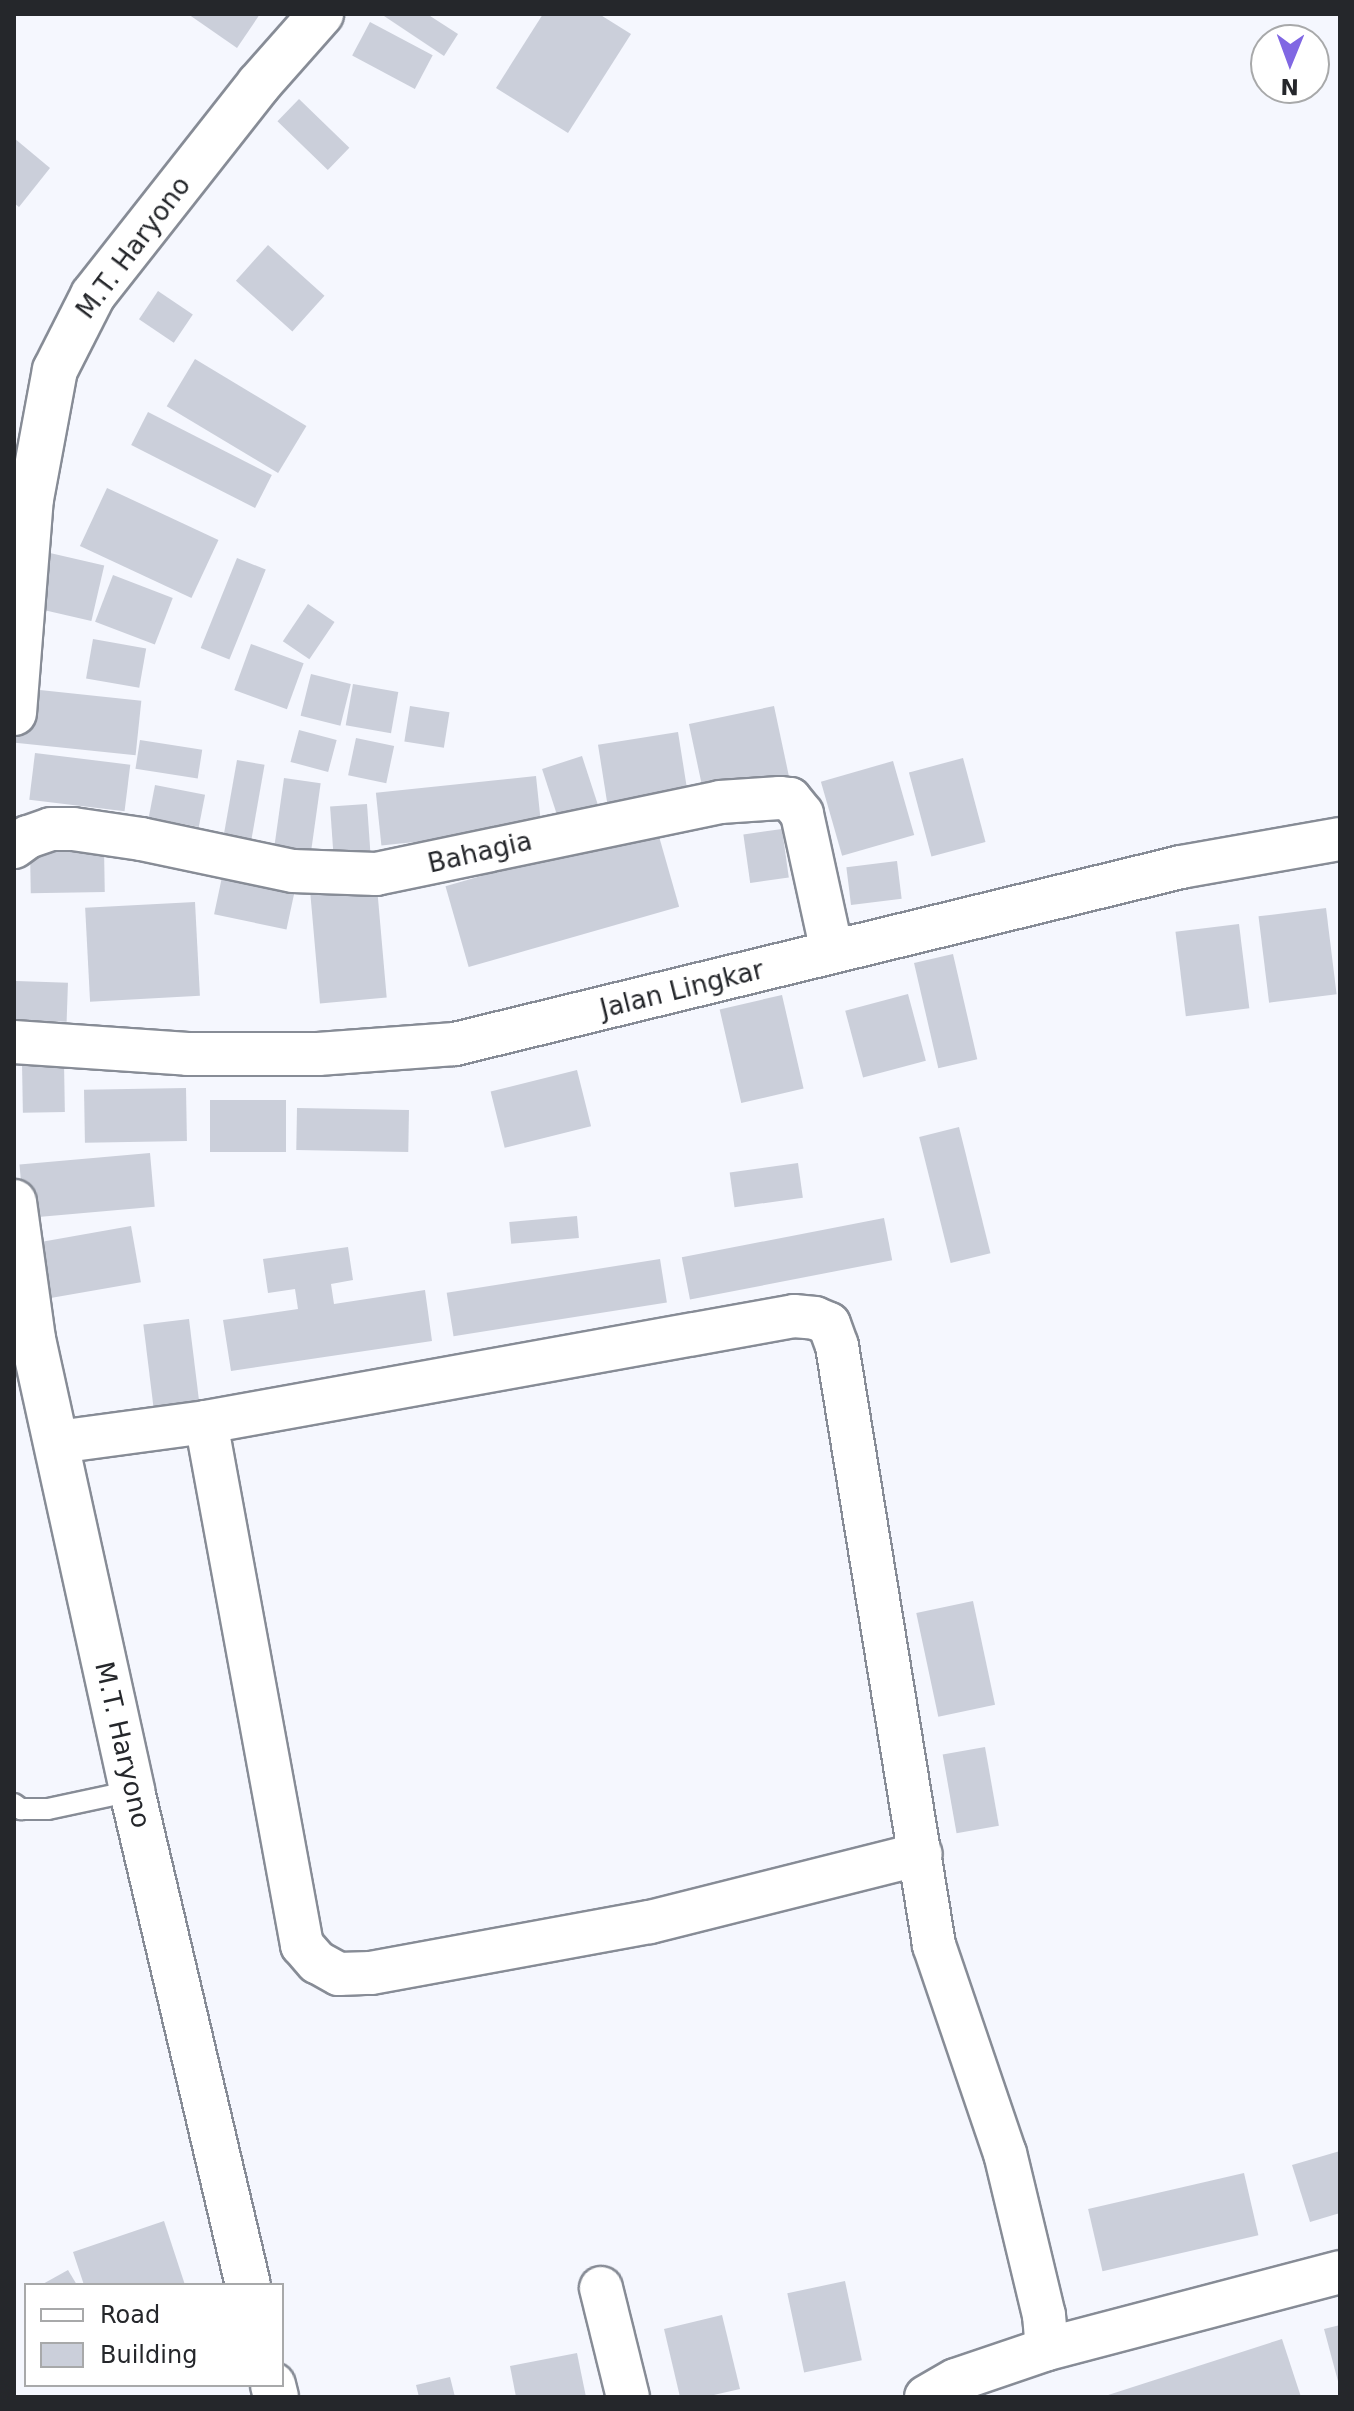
<!DOCTYPE html>
<html>
<head>
<meta charset="utf-8">
<style>
  body { margin:0 }
  #map { position:relative; width:1354px; height:2411px; overflow:hidden; background:#f5f7fe; font-family:"DejaVu Sans",sans-serif }
  div>[style] { position:absolute }
  [style*='--x'] { left:calc(var(--x)*1px); top:calc(var(--y)*1px); width:calc(var(--w)*1px); rotate:calc(var(--a)*1deg) }
  .building>* { inset:0; background:#cbcfda; transform-origin:0 0 }
  .roads { filter:drop-shadow(2px 0 #878c96) drop-shadow(-2px 0 #878c96) drop-shadow(0 2px #878c96) drop-shadow(0 -2px #878c96) }
  .lane>* { height:20px; margin:-10px; padding:0 10px; transform-origin:10px; border-radius:10px; background:#fff }
  .street>* { height:42px; margin:-21px; padding:0 21px; transform-origin:21px; border-radius:21px; background:#fff }
  .highway>* { height:44px; margin:-22px; padding:0 22px; transform-origin:22px; border-radius:22px; background:#fff }
  span { translate:-50% -50%; white-space:nowrap; text-align:center; line-height:1.15; -webkit-text-stroke:6px #fff; paint-order:stroke }
  .street-label { font-size:26px; color:#25272b }
  .frame { position:absolute; inset:0; border:16px solid #25272b; pointer-events:none }
  .legend { position:absolute; left:24px; top:2283px; width:260px; height:104px; box-sizing:border-box; background:#fff; border:2px solid #a8a9aa; margin:0; padding:10px 14px; list-style:none; font-size:24px; color:#25272b }
  .legend li { display:flex; align-items:center; gap:16px; height:40px }
  .legend b { width:40px; border:2px solid #a8a9aa }
  .north { position:absolute; left:1250px; top:24px; width:80px; height:80px; box-sizing:border-box; background:#fff; border:2px solid #a8a9aa; border-radius:50%; rotate:181deg; font-size:22px; font-weight:700; line-height:32px; text-align:center; color:#25272b }
  .north::after { content:''; display:block; margin:auto; width:28px; height:36px; background:#8067e3; clip-path:polygon(50% 0,100% 100%,50% 72%,0 100%) }
</style>
</head>
<body>
<div id="map">
  <div class="building">
    <div style="clip-path:polygon(188px 14px,260px 14px,237px 48px)"></div>
    <div style="clip-path:polygon(385px 14px,427px 14px,458px 34px,444px 56px,384px 16px)"></div>
    <div style="clip-path:polygon(543px 14px,599px 14px,631px 34px,568px 133px,496px 88px)"></div>
    <div style="left:370px;top:22px;width:71px;height:38px;rotate:28deg"></div>
    <div style="left:299px;top:99px;width:70px;height:31px;rotate:44deg"></div>
    <div style="clip-path:polygon(14px 138px,50px 168px,19px 207px,14px 203px)"></div>
    <div style="left:268px;top:245px;width:76px;height:48px;rotate:42deg"></div>
    <div style="left:158px;top:291px;width:42px;height:34px;rotate:34deg"></div>
    <div style="left:195px;top:359px;width:130px;height:55px;rotate:31deg"></div>
    <div style="left:148px;top:412px;width:139px;height:37px;rotate:27deg"></div>
    <div style="left:107px;top:488px;width:123px;height:64px;rotate:25deg"></div>
    <div style="left:37px;top:550px;width:69px;height:57px;rotate:13deg"></div>
    <div style="left:237px;top:558px;width:31px;height:97px;rotate:22deg"></div>
    <div style="left:113px;top:575px;width:64px;height:50px;rotate:21deg"></div>
    <div style="left:308px;top:604px;width:32px;height:45px;rotate:34deg"></div>
    <div style="left:93px;top:639px;width:54px;height:40px;rotate:10deg"></div>
    <div style="left:251px;top:644px;width:56px;height:49px;rotate:20deg"></div>
    <div style="left:311px;top:674px;width:41px;height:43px;rotate:14deg"></div>
    <div style="left:353px;top:684px;width:46px;height:42px;rotate:10deg"></div>
    <div style="left:21px;top:688px;width:121px;height:55px;rotate:6deg"></div>
    <div style="left:410px;top:706px;width:40px;height:36px;rotate:9deg"></div>
    <div style="left:774px;top:706px;width:72px;height:87px;rotate:78deg"></div>
    <div style="left:299px;top:730px;width:39px;height:33px;rotate:15deg"></div>
    <div style="left:678px;top:732px;width:59px;height:81px;rotate:81deg"></div>
    <div style="left:356px;top:738px;width:39px;height:38px;rotate:12deg"></div>
    <div style="left:140px;top:740px;width:63px;height:29px;rotate:9deg"></div>
    <div style="left:35px;top:753px;width:96px;height:47px;rotate:7deg"></div>
    <div style="left:582px;top:756px;width:59px;height:42px;rotate:72deg"></div>
    <div style="left:963px;top:758px;width:87px;height:56px;rotate:75deg"></div>
    <div style="left:237px;top:760px;width:28px;height:80px;rotate:10deg"></div>
    <div style="left:893px;top:761px;width:77px;height:75px;rotate:74deg"></div>
    <div style="left:536px;top:776px;width:53px;height:161px;rotate:84deg"></div>
    <div style="left:284px;top:778px;width:37px;height:75px;rotate:8deg"></div>
    <div style="left:155px;top:785px;width:51px;height:33px;rotate:11deg"></div>
    <div style="left:367px;top:804px;width:57px;height:37px;rotate:86deg"></div>
    <div style="left:656px;top:826px;width:84px;height:219px;rotate:74deg"></div>
    <div style="left:782px;top:829px;width:49px;height:39px;rotate:82deg"></div>
    <div style="left:104px;top:848px;width:44px;height:74px;rotate:89deg"></div>
    <div style="left:897px;top:861px;width:38px;height:51px;rotate:83deg"></div>
    <div style="left:222px;top:877px;width:74px;height:38px;rotate:12deg"></div>
    <div style="left:377px;top:887px;width:111px;height:67px;rotate:85deg"></div>
    <div style="left:195px;top:902px;width:94px;height:110px;rotate:87deg"></div>
    <div style="left:1326px;top:908px;width:87px;height:68px;rotate:83deg"></div>
    <div style="left:1239px;top:924px;width:85px;height:64px;rotate:83deg"></div>
    <div style="left:953px;top:954px;width:108px;height:40px;rotate:77deg"></div>
    <div style="left:16px;top:981px;width:52px;height:39px;rotate:2deg"></div>
    <div style="left:908px;top:994px;width:69px;height:65px;rotate:75deg"></div>
    <div style="left:782px;top:995px;width:96px;height:64px;rotate:77deg"></div>
    <div style="left:64px;top:1062px;width:50px;height:42px;rotate:89deg"></div>
    <div style="left:577px;top:1070px;width:58px;height:89px;rotate:76deg"></div>
    <div style="left:186px;top:1088px;width:53px;height:102px;rotate:89deg"></div>
    <div style="left:210px;top:1100px;width:76px;height:52px"></div>
    <div style="left:297px;top:1108px;width:112px;height:42px;rotate:1deg"></div>
    <div style="left:959px;top:1127px;width:130px;height:41px;rotate:76deg"></div>
    <div style="left:150px;top:1153px;width:54px;height:131px;rotate:85deg"></div>
    <div style="left:798px;top:1163px;width:35px;height:69px;rotate:82deg"></div>
    <div style="left:577px;top:1216px;width:22px;height:68px;rotate:85deg"></div>
    <div style="left:884px;top:1218px;width:43px;height:206px;rotate:79deg"></div>
    <div style="left:131px;top:1226px;width:57px;height:96px;rotate:80deg"></div>
    <div style="clip-path:polygon(348px 1247px,353px 1280px,331px 1284px,334px 1304px,425px 1290px,432px 1341px,231px 1371px,223px 1320px,298px 1309px,295px 1289px,268px 1293px,263px 1259px)"></div>
    <div style="left:660px;top:1259px;width:44px;height:216px;rotate:81deg"></div>
    <div style="left:189px;top:1319px;width:85px;height:46px;rotate:83deg"></div>
    <div style="left:973px;top:1601px;width:106px;height:58px;rotate:78deg"></div>
    <div style="left:985px;top:1747px;width:80px;height:43px;rotate:80deg"></div>
    <div style="clip-path:polygon(1340px 2151px,1340px 2213px,1310px 2222px,1292px 2165px)"></div>
    <div style="left:1244px;top:2173px;width:64px;height:160px;rotate:77deg"></div>
    <div style="clip-path:polygon(164px 2221px,185px 2285px,84px 2285px,73px 2252px)"></div>
    <div style="clip-path:polygon(68px 2270px,77px 2285px,41px 2285px)"></div>
    <div style="left:845px;top:2281px;width:81px;height:59px;rotate:78deg"></div>
    <div style="clip-path:polygon(722px 2315px,740px 2389px,705px 2397px,680px 2397px,664px 2329px)"></div>
    <div style="clip-path:polygon(1340px 2325px,1340px 2385px,1339px 2385px,1324px 2329px)"></div>
    <div style="clip-path:polygon(1282px 2339px,1301px 2397px,1105px 2397px,1105px 2396px)"></div>
    <div style="clip-path:polygon(577px 2353px,586px 2397px,516px 2397px,510px 2366px)"></div>
    <div style="clip-path:polygon(450px 2377px,455px 2397px,419px 2397px,416px 2385px)"></div>
  </div>
  <div class="roads">
    <div class="lane">
      <div style="--x:14;--y:1804;--w:9;--a:36"></div>
      <div style="--x:21;--y:1809;--w:27;--a:0"></div>
      <div style="--x:48;--y:1809;--w:86;--a:-12.1"></div>
    </div>
    <div class="street">
      <div style="--x:14;--y:847;--w:17;--a:-36"></div>
      <div style="--x:28;--y:837;--w:24;--a:-19"></div>
      <div style="--x:51;--y:829;--w:22;--a:0"></div>
      <div style="--x:73;--y:829;--w:69;--a:8.4"></div>
      <div style="--x:141;--y:839;--w:155;--a:11.9"></div>
      <div style="--x:293;--y:871;--w:83;--a:2.1"></div>
      <div style="--x:376;--y:874;--w:351;--a:-11.8"></div>
      <div style="--x:720;--y:802;--w:60;--a:-3.8"></div>
      <div style="--x:780;--y:798;--w:10;--a:6"></div>
      <div style="--x:790;--y:799;--w:19;--a:51"></div>
      <div style="--x:802;--y:814;--w:141;--a:77.7"></div>
      <div style="--x:14;--y:1042;--w:174;--a:3.9"></div>
      <div style="--x:188;--y:1054;--w:130;--a:0"></div>
      <div style="--x:318;--y:1054;--w:137;--a:-4.2"></div>
      <div style="--x:455;--y:1044;--w:747;--a:-13.7"></div>
      <div style="--x:1181;--y:867;--w:161;--a:-10"></div>
      <div style="--x:206;--y:1422;--w:532;--a:79.6"></div>
      <div style="--x:302;--y:1945;--w:23;--a:49"></div>
      <div style="--x:317;--y:1962;--w:25;--a:29"></div>
      <div style="--x:339;--y:1974;--w:32;--a:-2"></div>
      <div style="--x:371;--y:1973;--w:284;--a:-10.4"></div>
      <div style="--x:650;--y:1922;--w:279;--a:-14.1"></div>
      <div style="--x:58;--y:1442;--w:149;--a:-7.7"></div>
      <div style="--x:206;--y:1422;--w:597;--a:-10.22"></div>
      <div style="--x:794;--y:1316;--w:21;--a:5"></div>
      <div style="--x:815;--y:1318;--w:15;--a:23"></div>
      <div style="--x:829;--y:1324;--w:23;--a:70"></div>
      <div style="--x:837;--y:1346;--w:607;--a:80.8"></div>
      <div style="--x:934;--y:1945;--w:220;--a:71.2"></div>
      <div style="--x:1005;--y:2153;--w:167;--a:76.5"></div>
      <div style="--x:1044;--y:2315;--w:34;--a:85"></div>
      <div style="--x:601;--y:2288;--w:112;--a:76.1"></div>
      <div style="--x:926;--y:2397;--w:34;--a:-30"></div>
      <div style="--x:956;--y:2380;--w:96;--a:-18.8"></div>
      <div style="--x:1047;--y:2349;--w:303;--a:-14.7"></div>
    </div>
    <div class="highway">
      <div style="--x:14;--y:713;--w:215;--a:-85.5"></div>
      <div style="--x:31;--y:499;--w:131;--a:-79.5"></div>
      <div style="--x:55;--y:370;--w:84;--a:-63.1"></div>
      <div style="--x:93;--y:295;--w:268;--a:-51.8"></div>
      <div style="--x:259;--y:84;--w:94;--a:-48.5"></div>
      <div style="--x:14;--y:1202;--w:138;--a:82.1"></div>
      <div style="--x:33;--y:1339;--w:463;--a:77.6"></div>
      <div style="--x:132;--y:1791;--w:507;--a:76.79"></div>
      <div style="--x:273;--y:2385;--w:12;--a:76"></div>
    </div>
  </div>
  <div class="street-label">
    <span style="left:134px;top:248px;rotate:-53deg">M.T. Haryono</span>
    <span style="left:480px;top:853px;rotate:-13deg">Bahagia</span>
    <span style="left:682px;top:990px;rotate:-14deg">Jalan Lingkar</span>
    <span style="left:122px;top:1745px;rotate:77deg">M.T. Haryono</span>
  </div>
  <div class="frame"></div>
  <ul class="legend">
  <li><b style="height:10px;background:#fff"></b>Road</li>
  <li><b style="height:22px;background:#cbcfda"></b>Building</li>
  </ul>
  <div class="north">N</div>
</div>
</body>
</html>
